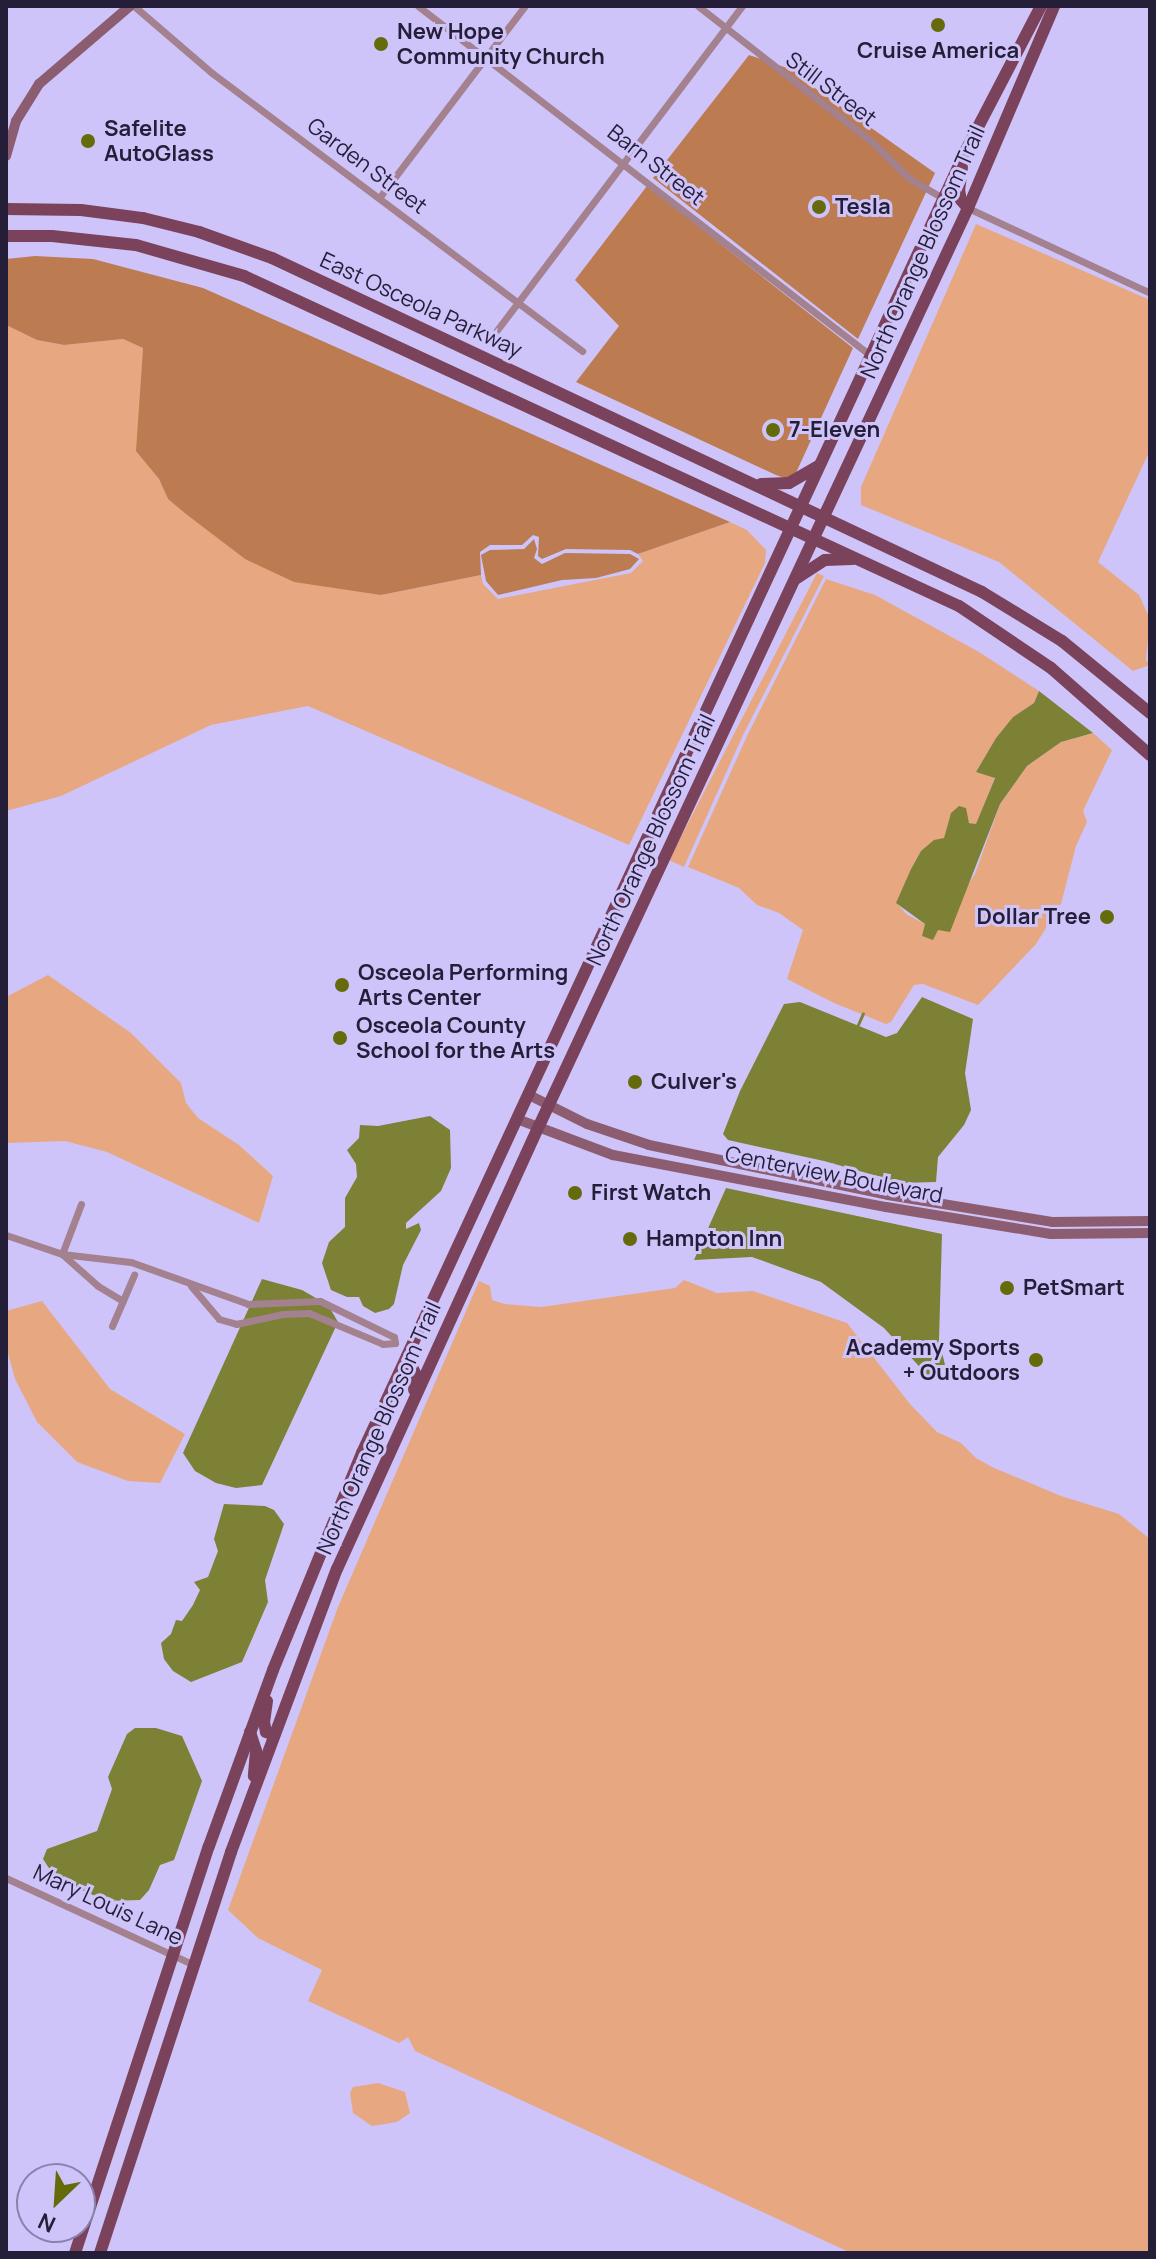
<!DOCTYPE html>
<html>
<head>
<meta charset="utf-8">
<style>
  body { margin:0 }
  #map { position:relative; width:1156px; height:2259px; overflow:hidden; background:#cec4fa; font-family:Manrope,sans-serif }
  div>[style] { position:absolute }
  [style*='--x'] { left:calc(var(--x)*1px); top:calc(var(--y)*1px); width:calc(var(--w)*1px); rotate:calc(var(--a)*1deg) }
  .green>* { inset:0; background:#e7a881 }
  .forest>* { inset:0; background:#bc7b51 }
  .water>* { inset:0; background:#7c8136 }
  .stream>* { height:3px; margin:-1.5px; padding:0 1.5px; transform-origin:1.5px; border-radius:1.5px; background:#7c8136 }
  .street>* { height:7px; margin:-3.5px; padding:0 3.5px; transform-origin:3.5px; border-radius:3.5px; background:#a3818e }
  .secondary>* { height:10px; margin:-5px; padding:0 5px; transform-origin:5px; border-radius:5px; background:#8c5d71 }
  .primary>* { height:12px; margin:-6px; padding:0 6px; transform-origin:6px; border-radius:6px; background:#7b425b }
  .dots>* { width:22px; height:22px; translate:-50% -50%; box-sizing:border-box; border:4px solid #cec4fa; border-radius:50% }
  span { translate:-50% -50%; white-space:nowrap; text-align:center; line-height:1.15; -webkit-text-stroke:6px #cec4fa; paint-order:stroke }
  .poi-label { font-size:22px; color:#241e38; font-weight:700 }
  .left { translate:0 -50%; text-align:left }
  .right { translate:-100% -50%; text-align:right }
  .street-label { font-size:22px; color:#241e38 }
  .frame { position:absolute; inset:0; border:8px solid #241e38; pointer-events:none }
  .north { position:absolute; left:16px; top:2163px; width:80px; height:80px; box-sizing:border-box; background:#cec4fa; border:2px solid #8a82ac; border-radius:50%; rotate:205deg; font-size:22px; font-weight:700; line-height:32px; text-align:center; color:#241e38 }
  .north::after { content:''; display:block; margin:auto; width:28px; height:36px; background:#656a0b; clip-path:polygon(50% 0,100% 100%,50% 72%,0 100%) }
</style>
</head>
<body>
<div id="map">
  <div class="green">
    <div style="clip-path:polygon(976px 224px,1150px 300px,1150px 450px,1098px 562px,1139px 595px,1150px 619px,1146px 660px,1150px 665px,1133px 671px,999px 562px,861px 505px,861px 487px)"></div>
    <div style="clip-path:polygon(6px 325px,37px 340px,64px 345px,123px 339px,143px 348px,137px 451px,159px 479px,168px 499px,245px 559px,381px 595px,481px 575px,483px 584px,498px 599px,631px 573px,643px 561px,638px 554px,730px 522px,747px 530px,766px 550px,765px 563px,629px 845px,308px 706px,211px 725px,61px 796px,6px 811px)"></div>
    <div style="clip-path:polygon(817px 573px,824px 576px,743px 735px,684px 867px,669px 860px)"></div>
    <div style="clip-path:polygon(826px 579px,875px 595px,979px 652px,1039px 691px,1034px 703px,1013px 717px,996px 738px,976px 772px,995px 777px,976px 825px,951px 814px,944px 838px,921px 851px,911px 869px,897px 903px,906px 914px,925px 924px,923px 937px,938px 930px,975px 874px,1000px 804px,1027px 766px,1061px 742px,1093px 733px,1112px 750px,1083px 811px,1087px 822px,1076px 846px,1061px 904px,1036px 944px,978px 1005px,923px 984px,914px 985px,891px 1022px,886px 1024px,834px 1003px,787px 979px,803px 930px,779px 913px,757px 905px,739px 888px,688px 867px,747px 736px)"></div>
    <div style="clip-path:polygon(48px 975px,131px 1033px,181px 1083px,186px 1103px,198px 1118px,239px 1145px,273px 1176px,259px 1223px,107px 1152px,65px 1141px,6px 1143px,6px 997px)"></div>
    <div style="clip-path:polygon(684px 1280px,717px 1293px,753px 1291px,847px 1323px,910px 1404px,937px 1432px,961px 1443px,976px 1458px,992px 1467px,1061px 1496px,1119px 1514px,1150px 1539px,1150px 2253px,851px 2253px,415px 2051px,408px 2037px,399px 2043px,308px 2001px,322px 1970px,258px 1938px,228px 1910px,338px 1607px,479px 1281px,490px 1286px,492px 1300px,505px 1304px,541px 1307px,675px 1288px)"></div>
    <div style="clip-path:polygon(42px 1301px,110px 1389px,185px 1434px,160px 1483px,128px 1481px,77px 1462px,37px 1422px,15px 1379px,6px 1346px,6px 1311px)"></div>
    <div style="clip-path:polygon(378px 2083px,405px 2092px,410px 2113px,397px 2122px,372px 2126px,353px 2113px,350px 2093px,353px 2087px)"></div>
  </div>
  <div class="forest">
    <div style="clip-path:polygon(749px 55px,796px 71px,795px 74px,935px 173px,858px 339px,653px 178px)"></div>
    <div style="clip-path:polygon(647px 186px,853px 348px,795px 475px,787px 479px,776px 475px,576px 382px,619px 326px,575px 280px)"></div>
    <div style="clip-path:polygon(35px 256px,93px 259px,203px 288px,730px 522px,638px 554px,630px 550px,566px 549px,542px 559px,538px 556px,539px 537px,533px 535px,522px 545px,490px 545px,480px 552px,481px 575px,381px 595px,294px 582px,245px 559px,186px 514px,168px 499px,159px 479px,136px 451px,143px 348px,123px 339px,64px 345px,37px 340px,6px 325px,6px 259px)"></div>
    <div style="clip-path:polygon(534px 539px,537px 549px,534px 558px,542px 564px,565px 553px,630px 554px,639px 559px,630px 569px,596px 578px,562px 580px,498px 595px,486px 581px,481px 555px,490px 550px,524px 549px)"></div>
  </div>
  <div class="water">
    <div style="clip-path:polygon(1039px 691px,1093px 733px,1061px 742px,1027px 766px,1000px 804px,950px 932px,938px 930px,933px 940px,922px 936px,925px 924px,896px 903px,911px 869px,921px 851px,934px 840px,944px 838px,951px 813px,959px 806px,966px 808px,969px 823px,976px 824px,995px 778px,976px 772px,996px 738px,1013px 717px,1034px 703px)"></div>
    <div style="clip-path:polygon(922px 997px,973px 1019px,965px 1073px,971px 1110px,964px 1125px,938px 1157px,936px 1182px,902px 1183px,824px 1161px,728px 1140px,723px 1134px,740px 1091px,784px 1004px,800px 1002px,886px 1037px,897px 1033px)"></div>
    <div style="clip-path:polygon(430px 1116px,450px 1130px,451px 1168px,441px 1191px,406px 1223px,406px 1229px,419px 1223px,421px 1230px,403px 1265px,394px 1304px,389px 1309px,375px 1313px,363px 1306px,359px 1297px,347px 1297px,331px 1290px,322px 1263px,329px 1242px,345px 1227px,345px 1198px,357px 1177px,356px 1164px,347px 1150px,359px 1138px,360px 1125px,378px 1126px)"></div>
    <div style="clip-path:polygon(726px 1188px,942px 1234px,939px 1340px,946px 1369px,928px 1376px,884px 1328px,821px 1282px,752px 1257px,694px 1260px)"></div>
    <div style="clip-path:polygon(262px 1279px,302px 1290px,328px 1305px,338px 1322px,262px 1485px,236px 1488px,216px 1483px,195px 1471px,183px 1453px)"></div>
    <div style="clip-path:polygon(224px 1504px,265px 1506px,274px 1510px,284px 1524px,265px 1580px,268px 1602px,242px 1662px,191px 1682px,173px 1671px,164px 1659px,161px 1643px,171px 1634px,176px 1620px,182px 1621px,193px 1605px,200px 1590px,194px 1582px,208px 1577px,218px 1551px,214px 1539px)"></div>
    <div style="clip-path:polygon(135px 1728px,156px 1728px,182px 1736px,202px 1781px,174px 1860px,160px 1865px,149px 1890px,140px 1900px,107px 1901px,56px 1879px,43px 1859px,47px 1849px,97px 1831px,112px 1789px,108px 1777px,127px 1734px)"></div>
  </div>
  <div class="stream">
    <div style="--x:856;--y:1029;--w:17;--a:-66"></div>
  </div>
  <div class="street">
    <div style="--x:134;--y:6;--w:103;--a:40.7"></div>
    <div style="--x:212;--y:73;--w:463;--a:36.9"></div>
    <div style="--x:418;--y:6;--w:571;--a:37.67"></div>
    <div style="--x:698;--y:6;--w:221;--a:38"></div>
    <div style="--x:872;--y:142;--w:53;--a:44.2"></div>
    <div style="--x:910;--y:179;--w:38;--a:30"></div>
    <div style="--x:379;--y:198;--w:241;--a:-52.8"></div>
    <div style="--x:968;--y:208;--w:201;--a:25"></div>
    <div style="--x:491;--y:338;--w:416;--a:-52.9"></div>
    <div style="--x:81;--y:1204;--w:53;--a:110.8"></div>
    <div style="--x:62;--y:1254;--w:48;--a:41.6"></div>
    <div style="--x:98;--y:1286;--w:29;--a:31"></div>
    <div style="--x:6;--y:1235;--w:59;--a:18.7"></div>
    <div style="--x:62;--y:1254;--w:69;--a:6.6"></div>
    <div style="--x:131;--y:1262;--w:124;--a:19.7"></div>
    <div style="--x:248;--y:1304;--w:72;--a:-2.4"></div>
    <div style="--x:320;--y:1301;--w:82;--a:25.9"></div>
    <div style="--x:394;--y:1337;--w:6;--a:81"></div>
    <div style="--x:191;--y:1286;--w:43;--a:49.7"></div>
    <div style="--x:219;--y:1319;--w:18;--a:16"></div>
    <div style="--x:236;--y:1324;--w:48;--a:-12"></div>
    <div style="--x:283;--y:1314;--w:26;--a:-2"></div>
    <div style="--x:309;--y:1313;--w:80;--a:22.7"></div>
    <div style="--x:383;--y:1344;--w:12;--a:-5"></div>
    <div style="--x:112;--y:1326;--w:56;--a:-66.7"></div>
    <div style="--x:6;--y:1878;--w:207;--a:24.8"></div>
  </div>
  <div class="secondary">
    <div style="--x:6;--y:156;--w:36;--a:-74"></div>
    <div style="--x:16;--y:121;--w:44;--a:-58.1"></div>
    <div style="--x:39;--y:84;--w:120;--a:-40.6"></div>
    <div style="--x:529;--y:1095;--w:65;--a:26.6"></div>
    <div style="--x:587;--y:1124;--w:65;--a:18.7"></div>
    <div style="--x:649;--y:1145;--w:244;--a:11.8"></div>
    <div style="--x:888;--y:1195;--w:166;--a:9.3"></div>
    <div style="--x:1052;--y:1222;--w:98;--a:-0.6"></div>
    <div style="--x:517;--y:1119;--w:103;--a:20.6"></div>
    <div style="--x:613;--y:1155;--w:278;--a:10.8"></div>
    <div style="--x:886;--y:1207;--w:167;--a:9.3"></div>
    <div style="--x:1051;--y:1234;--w:99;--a:-0.6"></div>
  </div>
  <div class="primary">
    <div style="--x:962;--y:167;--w:23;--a:97"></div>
    <div style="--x:959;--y:190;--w:10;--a:79"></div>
    <div style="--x:961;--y:200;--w:11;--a:49"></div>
    <div style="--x:6;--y:209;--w:75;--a:0.8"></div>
    <div style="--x:81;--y:210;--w:63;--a:7.4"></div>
    <div style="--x:143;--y:218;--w:58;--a:14"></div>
    <div style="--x:199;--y:232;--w:77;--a:19.6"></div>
    <div style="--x:272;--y:258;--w:785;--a:25.19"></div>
    <div style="--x:982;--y:592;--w:94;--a:31.5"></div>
    <div style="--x:1062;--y:641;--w:114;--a:39.3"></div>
    <div style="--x:6;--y:236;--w:46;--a:0"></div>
    <div style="--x:52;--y:236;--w:84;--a:6.1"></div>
    <div style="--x:136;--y:245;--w:112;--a:16"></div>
    <div style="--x:244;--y:276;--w:787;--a:24.78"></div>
    <div style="--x:959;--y:606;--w:111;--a:34"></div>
    <div style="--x:1051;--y:668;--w:132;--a:41.3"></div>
    <div style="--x:761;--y:484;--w:28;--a:-2"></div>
    <div style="--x:789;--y:483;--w:34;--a:-30"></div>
    <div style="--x:797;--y:578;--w:33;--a:-33"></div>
    <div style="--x:825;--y:560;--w:27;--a:-2"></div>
    <div style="--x:407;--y:1356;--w:19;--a:65"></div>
    <div style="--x:415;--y:1373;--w:17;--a:93"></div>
    <div style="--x:267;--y:1701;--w:21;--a:98"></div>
    <div style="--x:264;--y:1722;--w:10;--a:79"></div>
    <div style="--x:266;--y:1732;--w:9;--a:21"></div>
    <div style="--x:250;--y:1732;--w:20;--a:72"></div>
    <div style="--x:256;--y:1751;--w:25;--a:95"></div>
    <div style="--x:75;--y:2253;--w:428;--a:-71.8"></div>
    <div style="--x:209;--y:1846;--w:187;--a:-70"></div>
    <div style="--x:273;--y:1670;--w:235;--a:-67.7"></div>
    <div style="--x:362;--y:1453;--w:1434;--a:-65.13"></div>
    <div style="--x:965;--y:152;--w:165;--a:-62.5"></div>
    <div style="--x:100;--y:2253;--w:422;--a:-71.9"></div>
    <div style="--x:231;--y:1852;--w:302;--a:-69.5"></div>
    <div style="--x:337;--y:1569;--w:487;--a:-65.5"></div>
    <div style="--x:539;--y:1126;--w:1013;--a:-64.95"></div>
    <div style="--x:968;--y:208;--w:220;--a:-66.9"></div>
  </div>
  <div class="dots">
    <div style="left:938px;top:25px;background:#656a0b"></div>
    <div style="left:381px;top:44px;background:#656a0b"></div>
    <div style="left:88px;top:141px;background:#656a0b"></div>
    <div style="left:819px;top:207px;background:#656a0b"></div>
    <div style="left:773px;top:430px;background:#656a0b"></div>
    <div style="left:1107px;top:917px;background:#656a0b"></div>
    <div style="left:342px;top:985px;background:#656a0b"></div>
    <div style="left:340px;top:1038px;background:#656a0b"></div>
    <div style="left:635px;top:1082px;background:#656a0b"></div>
    <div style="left:575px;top:1193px;background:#656a0b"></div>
    <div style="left:630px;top:1239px;background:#656a0b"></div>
    <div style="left:1007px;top:1288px;background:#656a0b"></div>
    <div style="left:1036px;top:1360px;background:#656a0b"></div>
  </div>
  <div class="poi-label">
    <span class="left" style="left:397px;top:44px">New Hope<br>Community Church</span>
    <span style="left:938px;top:51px">Cruise America</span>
    <span class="left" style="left:104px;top:141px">Safelite<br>AutoGlass</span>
    <span class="left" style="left:835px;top:207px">Tesla</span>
    <span class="left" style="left:789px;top:430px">7-Eleven</span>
    <span class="right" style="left:1091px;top:917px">Dollar Tree</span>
    <span class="left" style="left:358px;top:985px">Osceola Performing<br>Arts Center</span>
    <span class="left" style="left:356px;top:1038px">Osceola County<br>School for the Arts</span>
    <span class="left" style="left:651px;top:1082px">Culver's</span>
    <span class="left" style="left:591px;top:1193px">First Watch</span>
    <span class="left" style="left:646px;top:1239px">Hampton Inn</span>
    <span class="left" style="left:1023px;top:1288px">PetSmart</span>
    <span class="right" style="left:1020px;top:1360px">Academy Sports<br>+ Outdoors</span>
  </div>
  <div class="street-label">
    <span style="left:831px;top:89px;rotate:37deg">Still Street</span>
    <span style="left:656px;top:165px;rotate:38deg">Barn Street</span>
    <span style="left:367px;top:166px;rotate:37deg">Garden Street</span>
    <span style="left:923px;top:252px;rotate:-66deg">North Orange Blossom Trail</span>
    <span style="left:421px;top:305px;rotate:25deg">East Osceola Parkway</span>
    <span style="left:651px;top:840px;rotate:-65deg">North Orange Blossom Trail</span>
    <span style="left:834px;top:1175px;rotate:11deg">Centerview Boulevard</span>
    <span style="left:379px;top:1428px;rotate:-66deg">North Orange Blossom Trail</span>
    <span style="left:108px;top:1905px;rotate:25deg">Mary Louis Lane</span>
  </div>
  <div class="frame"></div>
  <div class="north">N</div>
</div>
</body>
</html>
